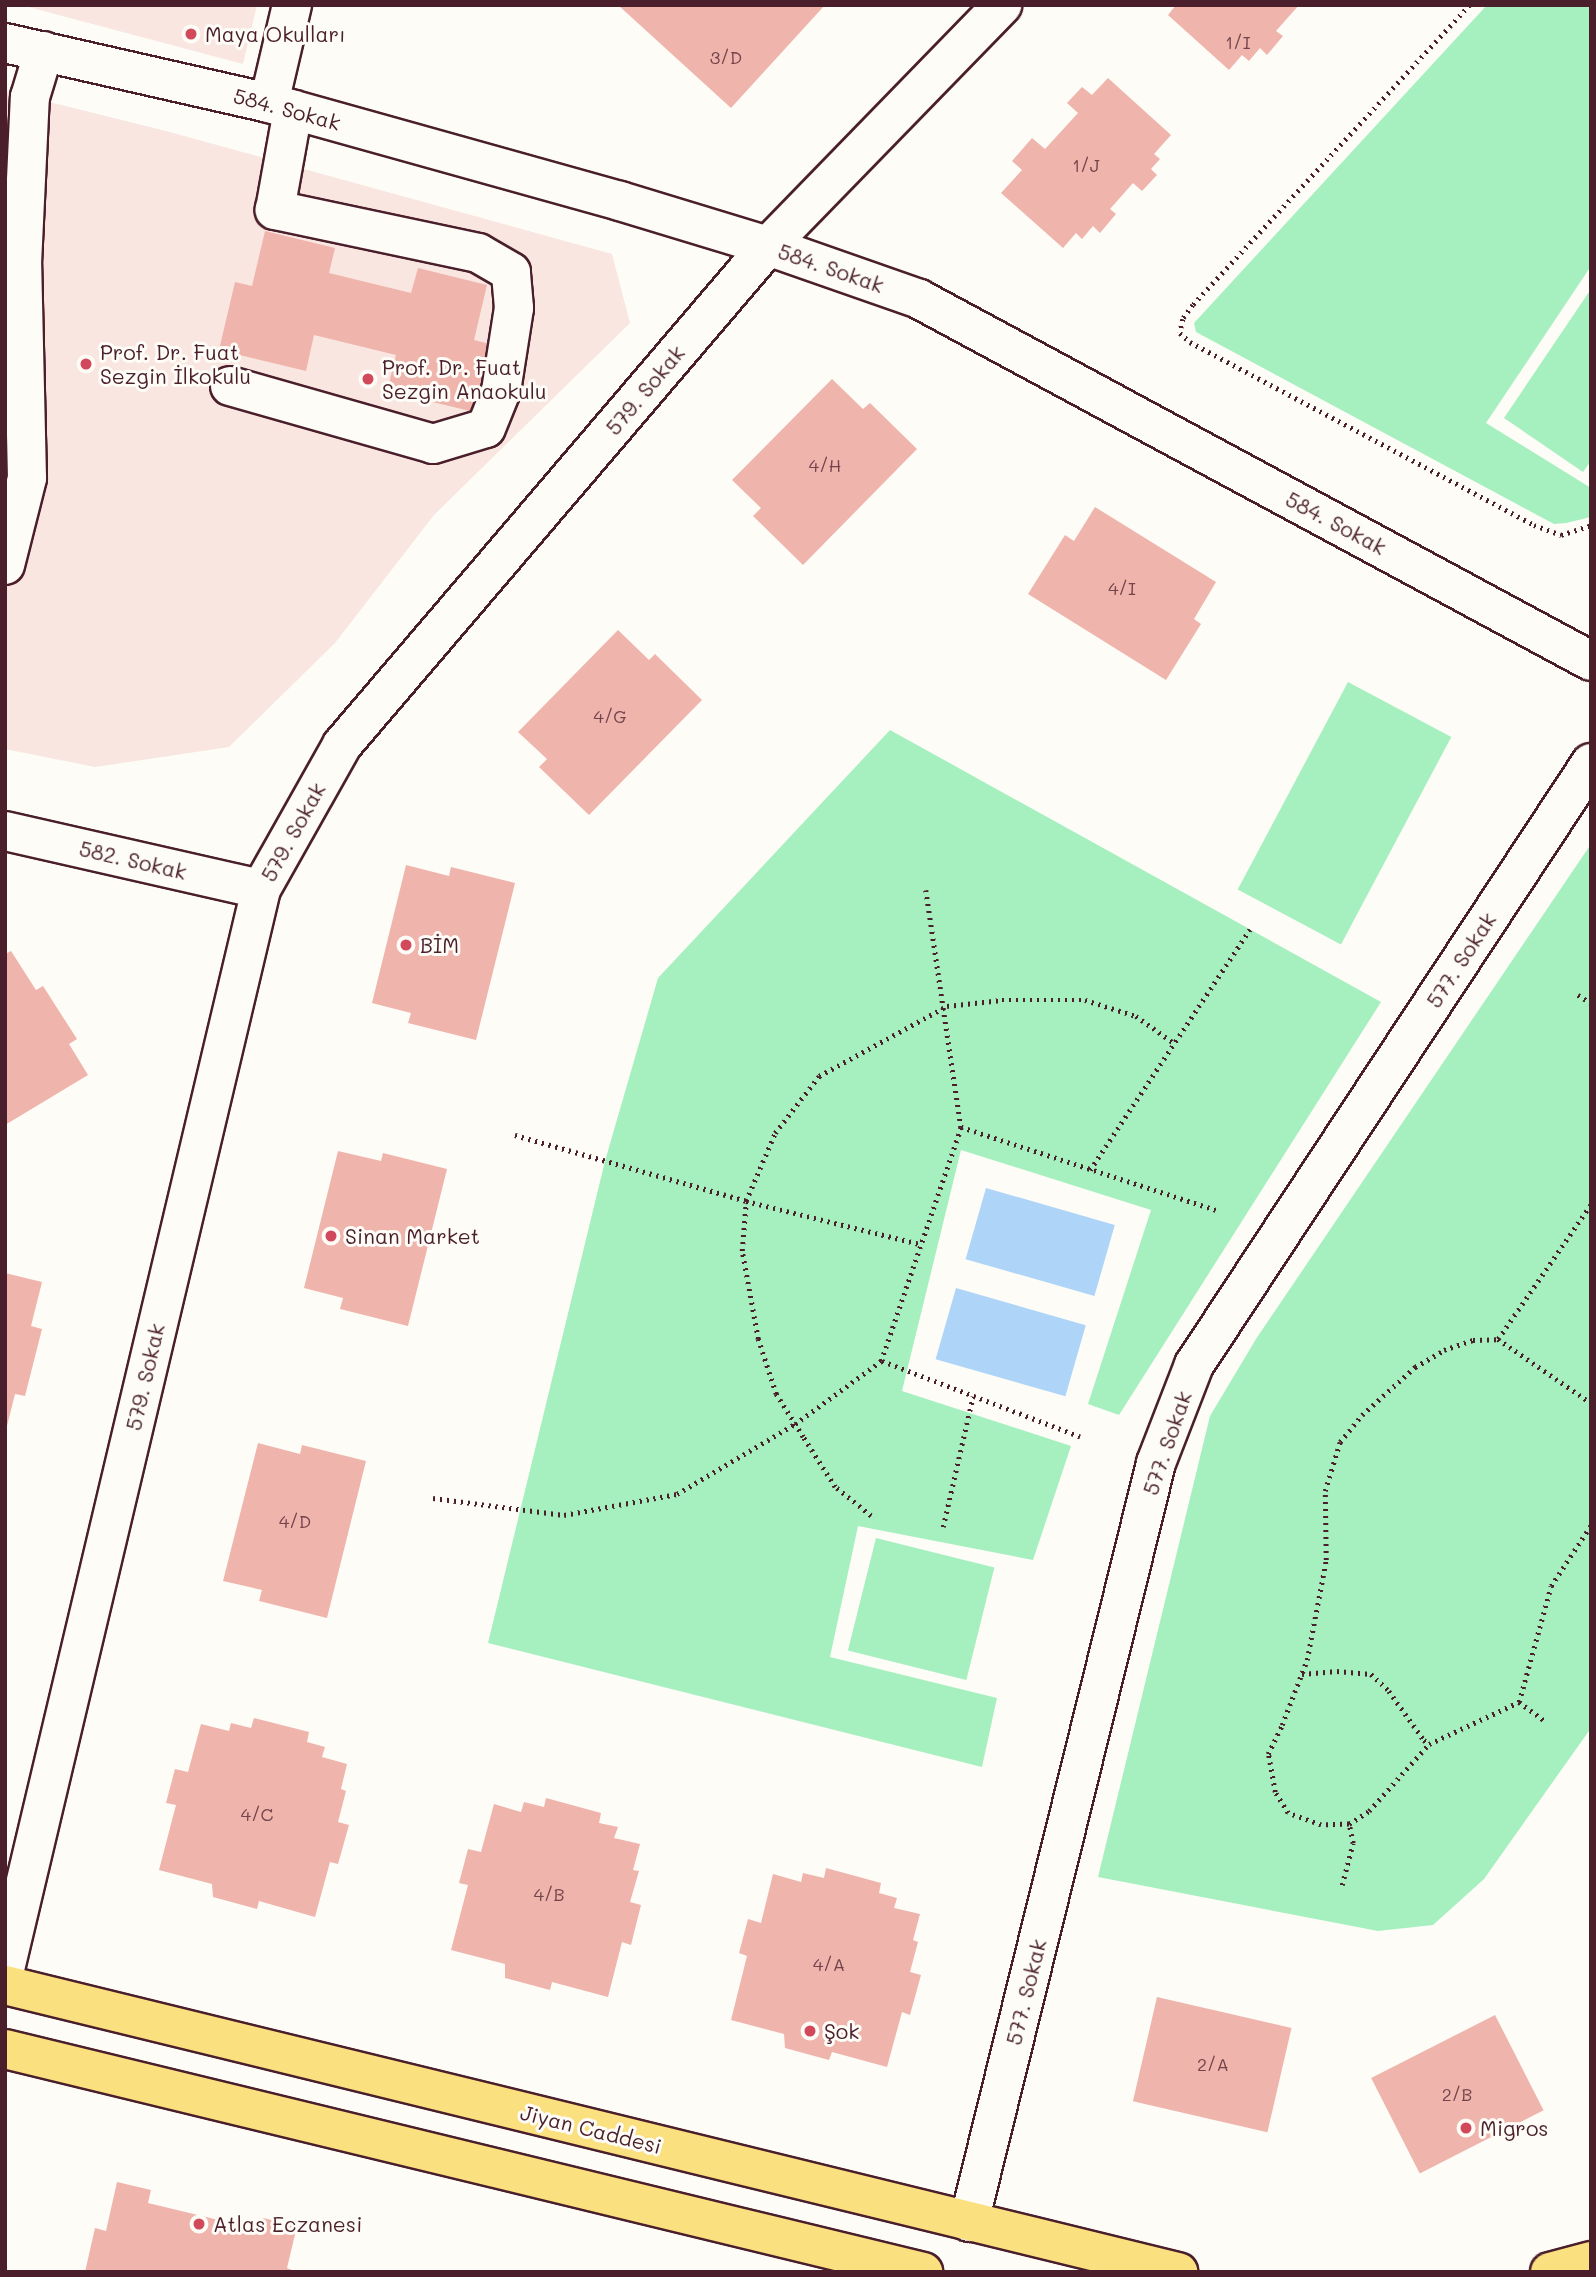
<!DOCTYPE html>
<html>
<head>
<meta charset="utf-8">
<style>
  body { margin:0 }
  #map { position:relative; width:1596px; height:2277px; overflow:hidden; background:#fdfcf7; font-family:Mali,sans-serif }
  div>[style] { position:absolute }
  [style*='--x'] { left:calc(var(--x)*1px); top:calc(var(--y)*1px); width:calc(var(--w)*1px); rotate:calc(var(--a)*1deg) }
  .built>* { inset:0; background:#f9e6e0 }
  .green>* { inset:0; background:#a6f0bf; transform-origin:0 0 }
  .water>* { inset:0; background:#aed5f8; transform-origin:0 0 }
  .building>* { inset:0; background:#efb4ac; transform-origin:0 0 }
  .path>* { height:4.5px; margin-top:-2.25px; transform-origin:0; background:repeating-linear-gradient(90deg,#4a1f2b 0 2px,transparent 0 7px) }
  .roads { filter:drop-shadow(2px 0 #4a1f2b) drop-shadow(-2px 0 #4a1f2b) drop-shadow(0 2px #4a1f2b) drop-shadow(0 -2px #4a1f2b) }
  .minor>* { height:38px; margin:-19px; padding:0 19px; transform-origin:19px; border-radius:19px; background:#fdfcf7 }
  .major>* { height:38px; margin:-19px; padding:0 19px; transform-origin:19px; border-radius:19px; background:#fbe080 }
  .dots>* { width:19px; height:19px; translate:-50% -50%; box-sizing:border-box; border:4px solid #fdfcf7; border-radius:50% }
  span { translate:-50% -50%; white-space:nowrap; text-align:center; line-height:1.15; -webkit-text-stroke:6px #fdfcf7; paint-order:stroke }
  .number-label { font-size:18px; color:#73444b }
  .number-label span { -webkit-text-stroke-width:0 }
  .poi-label { font-size:21px; color:#4a1f2b }
  .left { translate:0 -50%; text-align:left }
  .street-label { font-size:21px; color:#4a1f2b }
  .frame { position:absolute; inset:0; border:7px solid #4a1f2b; pointer-events:none }
</style>
</head>
<body>
<div id="map">
  <div class="built">
    <div style="clip-path:polygon(21px 5px,257px 5px,243px 64px)"></div>
    <div style="clip-path:polygon(5px 91px,166px 131px,612px 254px,630px 323px,434px 515px,335px 643px,229px 747px,95px 767px,5px 749px)"></div>
  </div>
  <div class="green">
    <div style="clip-path:polygon(1487px 5px,1591px 5px,1591px 266px,1486px 423px,1591px 488px,1591px 517px,1566px 523px,1554px 524px,1196px 332px,1194px 323px)"></div>
    <div style="clip-path:polygon(1591px 289px,1591px 461px,1583px 472px,1504px 418px)"></div>
    <div style="left:1348px;top:682px;width:117px;height:235px;rotate:28deg"></div>
    <div style="clip-path:polygon(890px 730px,1381px 1002px,1119px 1415px,1088px 1404px,1151px 1210px,961px 1150px,902px 1391px,1071px 1446px,1033px 1560px,858px 1526px,830px 1657px,997px 1698px,982px 1767px,488px 1643px,605px 1161px,658px 978px)"></div>
    <div style="clip-path:polygon(1591px 844px,1591px 1728px,1484px 1879px,1433px 1925px,1378px 1931px,1098px 1877px,1210px 1416px,1256px 1339px)"></div>
    <div style="left:876px;top:1538px;width:122px;height:116px;rotate:14deg"></div>
  </div>
  <div class="water">
    <div style="left:986px;top:1188px;width:134px;height:74px;rotate:16deg"></div>
    <div style="left:956px;top:1288px;width:135px;height:74px;rotate:16deg"></div>
  </div>
  <div class="building">
    <div style="clip-path:polygon(618px 5px,825px 5px,731px 108px)"></div>
    <div style="clip-path:polygon(1176px 5px,1299px 5px,1276px 31px,1283px 36px,1267px 55px,1260px 48px,1249px 61px,1242px 55px,1229px 70px,1168px 15px)"></div>
    <div style="clip-path:polygon(1108px 78px,1171px 135px,1154px 154px,1160px 159px,1151px 169px,1157px 175px,1142px 191px,1133px 183px,1110px 209px,1116px 214px,1100px 233px,1093px 226px,1082px 239px,1076px 233px,1063px 248px,1001px 193px,1022px 170px,1012px 161px,1032px 138px,1045px 149px,1078px 113px,1067px 103px,1082px 87px,1092px 95px)"></div>
    <div style="clip-path:polygon(265px 231px,335px 248px,329px 273px,411px 293px,418px 268px,487px 285px,474px 340px,490px 344px,474px 412px,387px 391px,396px 355px,314px 335px,306px 371px,219px 350px,235px 282px,252px 286px)"></div>
    <div style="clip-path:polygon(832px 379px,863px 409px,870px 403px,917px 449px,803px 565px,753px 516px,761px 508px,732px 480px)"></div>
    <div style="clip-path:polygon(1095px 507px,1216px 582px,1194px 619px,1201px 624px,1166px 680px,1028px 594px,1065px 535px,1074px 541px)"></div>
    <div style="clip-path:polygon(618px 630px,649px 660px,655px 654px,702px 700px,589px 815px,539px 767px,547px 759px,518px 732px)"></div>
    <div style="clip-path:polygon(406px 865px,449px 876px,451px 867px,515px 883px,476px 1040px,408px 1023px,411px 1013px,372px 1003px)"></div>
    <div style="clip-path:polygon(11px 951px,36px 990px,43px 986px,77px 1039px,69px 1044px,88px 1075px,5px 1125px,5px 954px)"></div>
    <div style="clip-path:polygon(338px 1151px,381px 1161px,383px 1153px,447px 1169px,408px 1326px,340px 1309px,343px 1298px,304px 1288px)"></div>
    <div style="clip-path:polygon(5px 1273px,42px 1282px,31px 1326px,42px 1329px,25px 1396px,15px 1394px,6px 1430px)"></div>
    <div style="clip-path:polygon(258px 1443px,300px 1454px,302px 1445px,366px 1461px,327px 1618px,259px 1601px,262px 1590px,223px 1581px)"></div>
    <div style="clip-path:polygon(254px 1718px,309px 1732px,307px 1742px,325px 1747px,322px 1757px,347px 1764px,341px 1789px,346px 1791px,338px 1822px,349px 1825px,338px 1864px,330px 1862px,315px 1917px,259px 1901px,257px 1909px,213px 1897px,212px 1884px,159px 1870px,176px 1805px,166px 1803px,175px 1769px,188px 1772px,201px 1724px,229px 1731px,231px 1723px,251px 1728px)"></div>
    <div style="clip-path:polygon(546px 1798px,601px 1813px,599px 1823px,618px 1827px,614px 1838px,640px 1844px,633px 1870px,639px 1871px,630px 1902px,641px 1905px,631px 1945px,622px 1942px,608px 1997px,552px 1982px,550px 1990px,505px 1978px,505px 1964px,451px 1950px,468px 1885px,459px 1883px,468px 1849px,481px 1852px,494px 1804px,521px 1812px,524px 1802px,544px 1807px)"></div>
    <div style="clip-path:polygon(826px 1868px,881px 1883px,879px 1893px,897px 1898px,894px 1908px,920px 1914px,913px 1940px,918px 1942px,910px 1972px,921px 1975px,910px 2015px,902px 2012px,887px 2067px,832px 2052px,829px 2060px,785px 2048px,784px 2034px,731px 2020px,747px 1956px,739px 1953px,748px 1919px,761px 1923px,773px 1874px,801px 1882px,803px 1873px,824px 1878px)"></div>
    <div style="left:1157px;top:1997px;width:138px;height:107px;rotate:13deg"></div>
    <div style="left:1495px;top:2015px;width:107px;height:139px;rotate:63deg"></div>
    <div style="clip-path:polygon(117px 2182px,151px 2190px,148px 2203px,260px 2230px,263px 2218px,297px 2226px,287px 2268px,297px 2272px,85px 2272px,95px 2228px,106px 2231px)"></div>
  </div>
  <div class="path">
    <div style="--x:1470;--y:5;--w:408;--a:132.7"></div>
    <div style="--x:1193;--y:305;--w:17;--a:126"></div>
    <div style="--x:1183;--y:319;--w:14;--a:102"></div>
    <div style="--x:1180;--y:333;--w:13;--a:42"></div>
    <div style="--x:1190;--y:342;--w:390;--a:28"></div>
    <div style="--x:1534;--y:525;--w:29;--a:20"></div>
    <div style="--x:1561;--y:535;--w:32;--a:-18"></div>
    <div style="--x:926;--y:890;--w:240;--a:81.6"></div>
    <div style="--x:1578;--y:995;--w:15;--a:32"></div>
    <div style="--x:515;--y:1135;--w:240;--a:15.9"></div>
    <div style="--x:746;--y:1201;--w:179;--a:13.9"></div>
    <div style="--x:1090;--y:1170;--w:289;--a:-56.4"></div>
    <div style="--x:1498;--y:1339;--w:164;--a:-55.4"></div>
    <div style="--x:1080;--y:1437;--w:213;--a:-159.1"></div>
    <div style="--x:881;--y:1361;--w:247;--a:-71.1"></div>
    <div style="--x:961;--y:1127;--w:268;--a:18"></div>
    <div style="--x:433;--y:1498;--w:132;--a:7.4"></div>
    <div style="--x:564;--y:1515;--w:115;--a:-10.5"></div>
    <div style="--x:677;--y:1494;--w:137;--a:-30.7"></div>
    <div style="--x:795;--y:1424;--w:107;--a:-36.2"></div>
    <div style="--x:871;--y:1516;--w:46;--a:-141.1"></div>
    <div style="--x:835;--y:1487;--w:59;--a:-122.6"></div>
    <div style="--x:803;--y:1437;--w:51;--a:-122.1"></div>
    <div style="--x:776;--y:1394;--w:58;--a:-108.1"></div>
    <div style="--x:758;--y:1339;--w:89;--a:-100.3"></div>
    <div style="--x:742;--y:1251;--w:50;--a:-85.4"></div>
    <div style="--x:746;--y:1201;--w:74;--a:-66.9"></div>
    <div style="--x:775;--y:1133;--w:72;--a:-52.3"></div>
    <div style="--x:819;--y:1076;--w:146;--a:-28.7"></div>
    <div style="--x:947;--y:1006;--w:55;--a:-6.2"></div>
    <div style="--x:1002;--y:1000;--w:83;--a:0"></div>
    <div style="--x:1085;--y:1000;--w:53;--a:17.4"></div>
    <div style="--x:1136;--y:1016;--w:47;--a:35.4"></div>
    <div style="--x:943;--y:1527;--w:134;--a:-77.1"></div>
    <div style="--x:1302;--y:1674;--w:35;--a:-5"></div>
    <div style="--x:1337;--y:1671;--w:34;--a:5"></div>
    <div style="--x:1371;--y:1674;--w:25;--a:43"></div>
    <div style="--x:1389;--y:1691;--w:60;--a:54.5"></div>
    <div style="--x:1424;--y:1740;--w:6;--a:39"></div>
    <div style="--x:1519;--y:1702;--w:120;--a:-74.6"></div>
    <div style="--x:1551;--y:1586;--w:73;--a:-56.7"></div>
    <div style="--x:1349;--y:1824;--w:28;--a:178"></div>
    <div style="--x:1321;--y:1825;--w:35;--a:-160"></div>
    <div style="--x:1288;--y:1813;--w:25;--a:-122"></div>
    <div style="--x:1275;--y:1792;--w:39;--a:-100"></div>
    <div style="--x:1268;--y:1754;--w:32;--a:-64"></div>
    <div style="--x:1282;--y:1725;--w:70;--a:-69"></div>
    <div style="--x:1307;--y:1660;--w:102;--a:-79.2"></div>
    <div style="--x:1326;--y:1560;--w:69;--a:-90.8"></div>
    <div style="--x:1325;--y:1491;--w:51;--a:-73"></div>
    <div style="--x:1340;--y:1442;--w:35;--a:-51"></div>
    <div style="--x:1362;--y:1415;--w:72;--a:-42.2"></div>
    <div style="--x:1415;--y:1367;--w:34;--a:-30"></div>
    <div style="--x:1444;--y:1350;--w:31;--a:-19"></div>
    <div style="--x:1473;--y:1340;--w:25;--a:-2"></div>
    <div style="--x:1498;--y:1339;--w:113;--a:34.5"></div>
    <div style="--x:1342;--y:1885;--w:43;--a:-75.3"></div>
    <div style="--x:1353;--y:1843;--w:19;--a:-102"></div>
    <div style="--x:1349;--y:1824;--w:24;--a:-33"></div>
    <div style="--x:1369;--y:1811;--w:90;--a:-48.2"></div>
    <div style="--x:1429;--y:1744;--w:99;--a:-25"></div>
    <div style="--x:1519;--y:1702;--w:31;--a:36"></div>
  </div>
  <div class="roads">
    <div class="minor">
      <div style="--x:5;--y:43;--w:271;--a:12.8"></div>
      <div style="--x:269;--y:103;--w:364;--a:15.6"></div>
      <div style="--x:620;--y:201;--w:155;--a:16.9"></div>
      <div style="--x:768;--y:246;--w:160;--a:19.3"></div>
      <div style="--x:919;--y:299;--w:763;--a:28.31"></div>
      <div style="--x:269;--y:103;--w:101;--a:-76.8"></div>
      <div style="--x:230;--y:386;--w:211;--a:15.9"></div>
      <div style="--x:433;--y:444;--w:55;--a:-16.8"></div>
      <div style="--x:486;--y:428;--w:40;--a:-68"></div>
      <div style="--x:501;--y:391;--w:84;--a:-81.1"></div>
      <div style="--x:514;--y:308;--w:36;--a:-95"></div>
      <div style="--x:511;--y:272;--w:38;--a:-150"></div>
      <div style="--x:478;--y:253;--w:208;--a:-168"></div>
      <div style="--x:275;--y:210;--w:102;--a:-79.8"></div>
      <div style="--x:5;--y:565;--w:90;--a:-75.8"></div>
      <div style="--x:27;--y:478;--w:214;--a:-91.3"></div>
      <div style="--x:22;--y:264;--w:167;--a:-87.3"></div>
      <div style="--x:30;--y:97;--w:48;--a:-73.1"></div>
      <div style="--x:5;--y:831;--w:262;--a:12.8"></div>
      <div style="--x:5;--y:1969;--w:1110;--a:-76.66"></div>
      <div style="--x:261;--y:889;--w:165;--a:-60.6"></div>
      <div style="--x:342;--y:745;--w:656;--a:-49.51"></div>
      <div style="--x:768;--y:246;--w:336;--a:-45.8"></div>
      <div style="--x:969;--y:2222;--w:782;--a:-76.16"></div>
      <div style="--x:1156;--y:1463;--w:105;--a:-68.8"></div>
      <div style="--x:1194;--y:1365;--w:721;--a:-56.6"></div>
    </div>
    <div class="major">
      <div style="--x:5;--y:1985;--w:1208;--a:13.75"></div>
      <div style="--x:5;--y:2049;--w:945;--a:13.65"></div>
      <div style="--x:1550;--y:2272;--w:42;--a:-15"></div>
    </div>
  </div>
  <div class="dots">
    <div style="left:191px;top:34px;background:#d1495b"></div>
    <div style="left:86px;top:364px;background:#d1495b"></div>
    <div style="left:368px;top:379px;background:#d1495b"></div>
    <div style="left:406px;top:945px;background:#d1495b"></div>
    <div style="left:331px;top:1236px;background:#d1495b"></div>
    <div style="left:810px;top:2031px;background:#d1495b"></div>
    <div style="left:1466px;top:2128px;background:#d1495b"></div>
    <div style="left:199px;top:2224px;background:#d1495b"></div>
  </div>
  <div class="number-label">
    <span style="left:1238px;top:42px">1/I</span>
    <span style="left:726px;top:57px">3/D</span>
    <span style="left:1086px;top:165px">1/J</span>
    <span style="left:825px;top:465px">4/H</span>
    <span style="left:1122px;top:588px">4/I</span>
    <span style="left:610px;top:716px">4/G</span>
    <span style="left:295px;top:1521px">4/D</span>
    <span style="left:257px;top:1814px">4/C</span>
    <span style="left:549px;top:1894px">4/B</span>
    <span style="left:829px;top:1964px">4/A</span>
    <span style="left:1213px;top:2064px">2/A</span>
    <span style="left:1457px;top:2094px">2/B</span>
  </div>
  <div class="poi-label">
    <span class="left" style="left:205px;top:34px">Maya Okulları</span>
    <span class="left" style="left:100px;top:364px">Prof. Dr. Fuat<br>Sezgin İlkokulu</span>
    <span class="left" style="left:382px;top:379px">Prof. Dr. Fuat<br>Sezgin Anaokulu</span>
    <span class="left" style="left:420px;top:945px">BİM</span>
    <span class="left" style="left:345px;top:1236px">Sinan Market</span>
    <span class="left" style="left:824px;top:2031px">Şok</span>
    <span class="left" style="left:1480px;top:2128px">Migros</span>
    <span class="left" style="left:213px;top:2224px">Atlas Eczanesi</span>
  </div>
  <div class="street-label">
    <span style="left:287px;top:109px;rotate:15deg">584. Sokak</span>
    <span style="left:831px;top:268px;rotate:19deg">584. Sokak</span>
    <span style="left:645px;top:390px;rotate:-50deg">579. Sokak</span>
    <span style="left:1336px;top:523px;rotate:28deg">584. Sokak</span>
    <span style="left:293px;top:832px;rotate:-61deg">579. Sokak</span>
    <span style="left:133px;top:860px;rotate:13deg">582. Sokak</span>
    <span style="left:1461px;top:960px;rotate:-57deg">577. Sokak</span>
    <span style="left:145px;top:1377px;rotate:-77deg">579. Sokak</span>
    <span style="left:1167px;top:1443px;rotate:-71deg">577. Sokak</span>
    <span style="left:1026px;top:1992px;rotate:-76deg">577. Sokak</span>
    <span style="left:591px;top:2129px;rotate:14deg">Jiyan Caddesi</span>
  </div>
  <div class="frame"></div>
</div>
</body>
</html>
